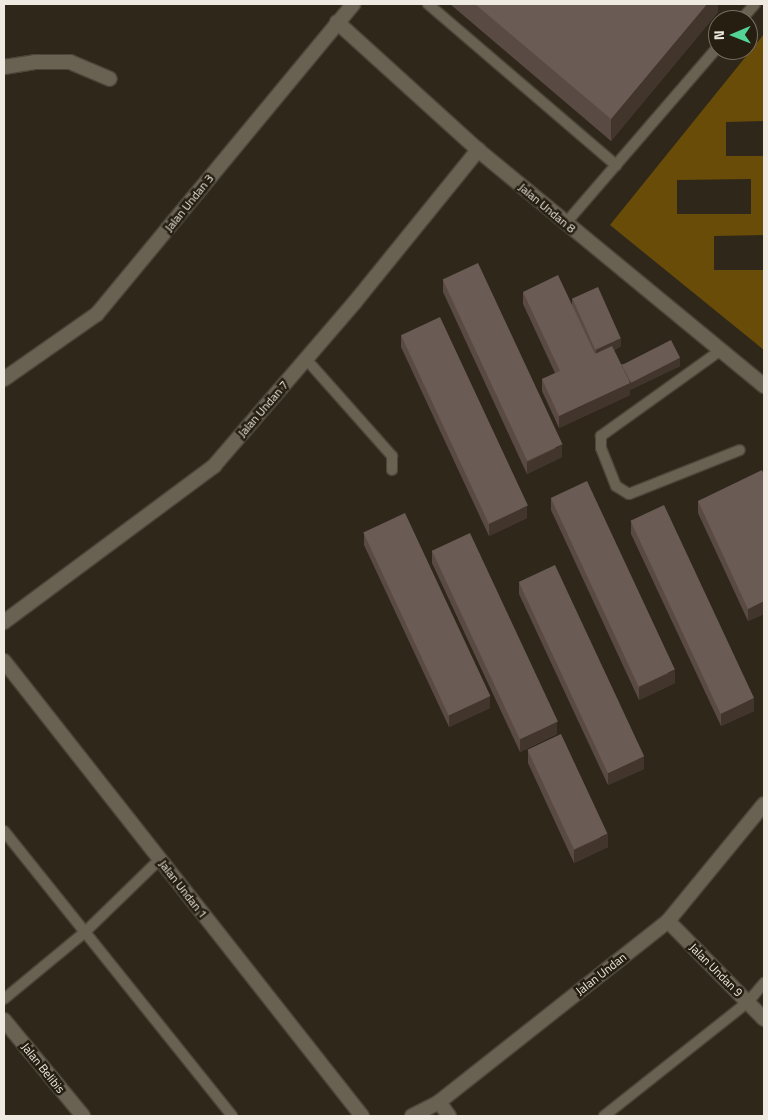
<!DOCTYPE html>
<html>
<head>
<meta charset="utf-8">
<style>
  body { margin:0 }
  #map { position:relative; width:768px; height:1120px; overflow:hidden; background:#2f281a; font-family:"Titillium Web",sans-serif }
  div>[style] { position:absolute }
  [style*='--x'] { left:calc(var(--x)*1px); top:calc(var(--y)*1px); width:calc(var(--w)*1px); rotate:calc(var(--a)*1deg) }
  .green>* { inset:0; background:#694c08 }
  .roads { filter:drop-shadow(1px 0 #4b453a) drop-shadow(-1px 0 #4b453a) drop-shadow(0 1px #4b453a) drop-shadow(0 -1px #4b453a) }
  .service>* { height:10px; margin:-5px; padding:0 5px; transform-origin:5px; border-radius:5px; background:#696152 }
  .minor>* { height:14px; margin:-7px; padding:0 7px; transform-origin:7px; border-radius:7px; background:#696152 }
  .wall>* { inset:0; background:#5a4a44 }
  .shaded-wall>* { inset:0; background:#42352c }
  .building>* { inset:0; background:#6a5b55; transform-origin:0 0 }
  span { translate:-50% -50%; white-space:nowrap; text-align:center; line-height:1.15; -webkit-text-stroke:5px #251e11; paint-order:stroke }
  .street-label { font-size:12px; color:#efeae1 }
  .frame { position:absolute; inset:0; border:5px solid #efeae1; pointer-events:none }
  .north { position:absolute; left:708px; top:10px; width:50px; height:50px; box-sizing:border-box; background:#251e11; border:1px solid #767064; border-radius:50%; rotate:269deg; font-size:14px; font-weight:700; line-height:20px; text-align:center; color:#efeae1 }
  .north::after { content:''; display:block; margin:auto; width:18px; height:22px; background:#53d396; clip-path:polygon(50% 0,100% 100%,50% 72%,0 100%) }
</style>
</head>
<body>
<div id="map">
  <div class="green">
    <div style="clip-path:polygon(evenodd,764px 34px,764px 121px,726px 122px,726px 156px,764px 156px,764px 235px,714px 236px,714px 270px,764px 270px,764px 350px,610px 225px,764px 34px,677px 180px,751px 179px,751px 214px,677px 214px,677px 180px)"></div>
  </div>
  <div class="roads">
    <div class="service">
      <div style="--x:428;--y:4;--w:248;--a:40.6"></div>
      <div style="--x:741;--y:20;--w:21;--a:-49"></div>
      <div style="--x:565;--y:224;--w:234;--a:-49.2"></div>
      <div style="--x:721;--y:350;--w:148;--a:144.4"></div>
      <div style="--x:601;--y:436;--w:12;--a:90"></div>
      <div style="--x:601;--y:448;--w:41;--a:68.5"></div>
      <div style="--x:616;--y:486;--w:15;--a:32"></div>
      <div style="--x:629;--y:494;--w:119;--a:-21.6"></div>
      <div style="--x:306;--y:359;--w:130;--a:48.4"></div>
      <div style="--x:392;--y:456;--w:14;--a:90"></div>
      <div style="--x:4;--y:831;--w:365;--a:51.3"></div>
      <div style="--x:4;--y:999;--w:105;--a:-39.6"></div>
      <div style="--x:85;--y:932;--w:105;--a:-44.2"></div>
      <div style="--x:604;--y:1116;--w:184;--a:-38.4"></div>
      <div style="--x:748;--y:1002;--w:25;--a:-50"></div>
    </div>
    <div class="minor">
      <div style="--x:337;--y:22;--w:190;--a:42.2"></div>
      <div style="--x:478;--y:150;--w:371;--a:39.5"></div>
      <div style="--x:4;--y:67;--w:31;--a:-9"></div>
      <div style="--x:35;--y:62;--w:35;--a:0"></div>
      <div style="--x:70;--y:62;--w:43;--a:23"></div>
      <div style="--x:4;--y:379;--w:113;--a:-35"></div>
      <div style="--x:97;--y:314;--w:402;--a:-50.4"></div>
      <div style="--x:4;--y:622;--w:262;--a:-36.6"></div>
      <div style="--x:214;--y:466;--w:216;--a:-49.3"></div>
      <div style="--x:355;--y:302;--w:196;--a:-51"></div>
      <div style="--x:4;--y:661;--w:579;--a:51.8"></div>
      <div style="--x:668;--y:921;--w:137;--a:45.6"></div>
      <div style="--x:4;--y:1020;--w:124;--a:50.5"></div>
      <div style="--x:439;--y:1102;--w:17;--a:54"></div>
      <div style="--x:412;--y:1116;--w:30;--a:-27"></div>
      <div style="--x:439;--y:1102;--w:292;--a:-38.3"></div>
      <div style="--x:668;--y:921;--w:151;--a:-50.6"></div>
    </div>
  </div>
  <div class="wall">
    <div style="clip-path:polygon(450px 4px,718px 4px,718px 12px,611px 141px)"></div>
    <div style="clip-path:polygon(443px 280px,562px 457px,527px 474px,443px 292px)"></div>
    <div style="clip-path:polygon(523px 292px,572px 306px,572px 298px,621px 346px,614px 350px,621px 364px,680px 366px,630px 390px,630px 395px,559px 428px,542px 391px,542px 379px,555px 373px,523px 304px)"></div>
    <div style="clip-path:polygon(401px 335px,527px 518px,489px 536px,401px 347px)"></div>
    <div style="clip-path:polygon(764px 476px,764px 614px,748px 621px,698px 513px,698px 501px)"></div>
    <div style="clip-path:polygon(551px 498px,675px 683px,639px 700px,551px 510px)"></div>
    <div style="clip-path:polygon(631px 521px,754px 711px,721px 726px,631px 534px)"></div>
    <div style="clip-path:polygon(364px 533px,490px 708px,449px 727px,364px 545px)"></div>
    <div style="clip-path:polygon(432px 550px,557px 734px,520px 752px,432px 563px)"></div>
    <div style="clip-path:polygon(519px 582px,644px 769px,608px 785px,519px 594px)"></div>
    <div style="clip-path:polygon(528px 750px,608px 847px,574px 863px,528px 763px)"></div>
  </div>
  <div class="shaded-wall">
    <div style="clip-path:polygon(707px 4px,718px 4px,718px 12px,611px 141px,611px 119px)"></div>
    <div style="clip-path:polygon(621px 338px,621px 346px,596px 358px,596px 350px)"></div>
    <div style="clip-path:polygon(680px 358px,680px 366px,630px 390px,630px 395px,559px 428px,559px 416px,627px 382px)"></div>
    <div style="clip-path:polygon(562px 445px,562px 457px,527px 474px,527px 462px)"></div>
    <div style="clip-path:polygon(527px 506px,527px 518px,489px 536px,489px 524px)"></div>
    <div style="clip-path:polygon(764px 601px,764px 614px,748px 621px,748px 609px)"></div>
    <div style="clip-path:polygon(675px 670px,675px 683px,639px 700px,639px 687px)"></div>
    <div style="clip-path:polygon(490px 696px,490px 708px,449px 727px,449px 715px)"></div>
    <div style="clip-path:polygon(754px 698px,754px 711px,721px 726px,721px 714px)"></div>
    <div style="clip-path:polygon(557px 722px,557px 734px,520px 752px,520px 739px)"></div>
    <div style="clip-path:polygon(644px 756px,644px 769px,608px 785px,608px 773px)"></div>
    <div style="clip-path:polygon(608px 834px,608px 847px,574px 863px,574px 850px)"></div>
  </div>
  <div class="building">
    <div style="clip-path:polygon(475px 4px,707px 4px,611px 119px)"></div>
    <div style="left:478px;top:263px;width:200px;height:39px;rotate:65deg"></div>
    <div style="clip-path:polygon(558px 275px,595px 354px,612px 346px,630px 383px,559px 416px,542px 379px,560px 371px,523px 292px)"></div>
    <div style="left:598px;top:287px;width:56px;height:28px;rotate:66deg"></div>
    <div style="left:440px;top:317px;width:208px;height:43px;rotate:65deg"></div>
    <div style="left:671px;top:340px;width:20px;height:55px;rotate:63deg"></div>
    <div style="clip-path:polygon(762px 470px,764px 476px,764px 601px,748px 609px,698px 501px)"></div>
    <div style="left:587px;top:481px;width:208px;height:40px;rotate:65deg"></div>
    <div style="left:664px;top:505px;width:213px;height:37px;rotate:65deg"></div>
    <div style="left:405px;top:513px;width:202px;height:46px;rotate:65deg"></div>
    <div style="left:470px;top:533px;width:208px;height:42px;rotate:65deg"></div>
    <div style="left:555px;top:565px;width:211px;height:40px;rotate:65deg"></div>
    <div style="left:561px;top:734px;width:110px;height:37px;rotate:65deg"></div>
  </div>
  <div class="street-label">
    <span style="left:189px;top:203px;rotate:-51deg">Jalan Undan 3</span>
    <span style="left:547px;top:208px;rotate:40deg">Jalan Undan 8</span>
    <span style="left:263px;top:409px;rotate:-49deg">Jalan Undan 7</span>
    <span style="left:183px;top:889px;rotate:52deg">Jalan Undan 1</span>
    <span style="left:716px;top:970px;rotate:45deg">Jalan Undan 9</span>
    <span style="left:601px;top:974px;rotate:-38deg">Jalan Undan</span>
    <span style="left:43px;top:1068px;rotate:51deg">Jalan Belibis</span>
  </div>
  <div class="frame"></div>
  <div class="north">N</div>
</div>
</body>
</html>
